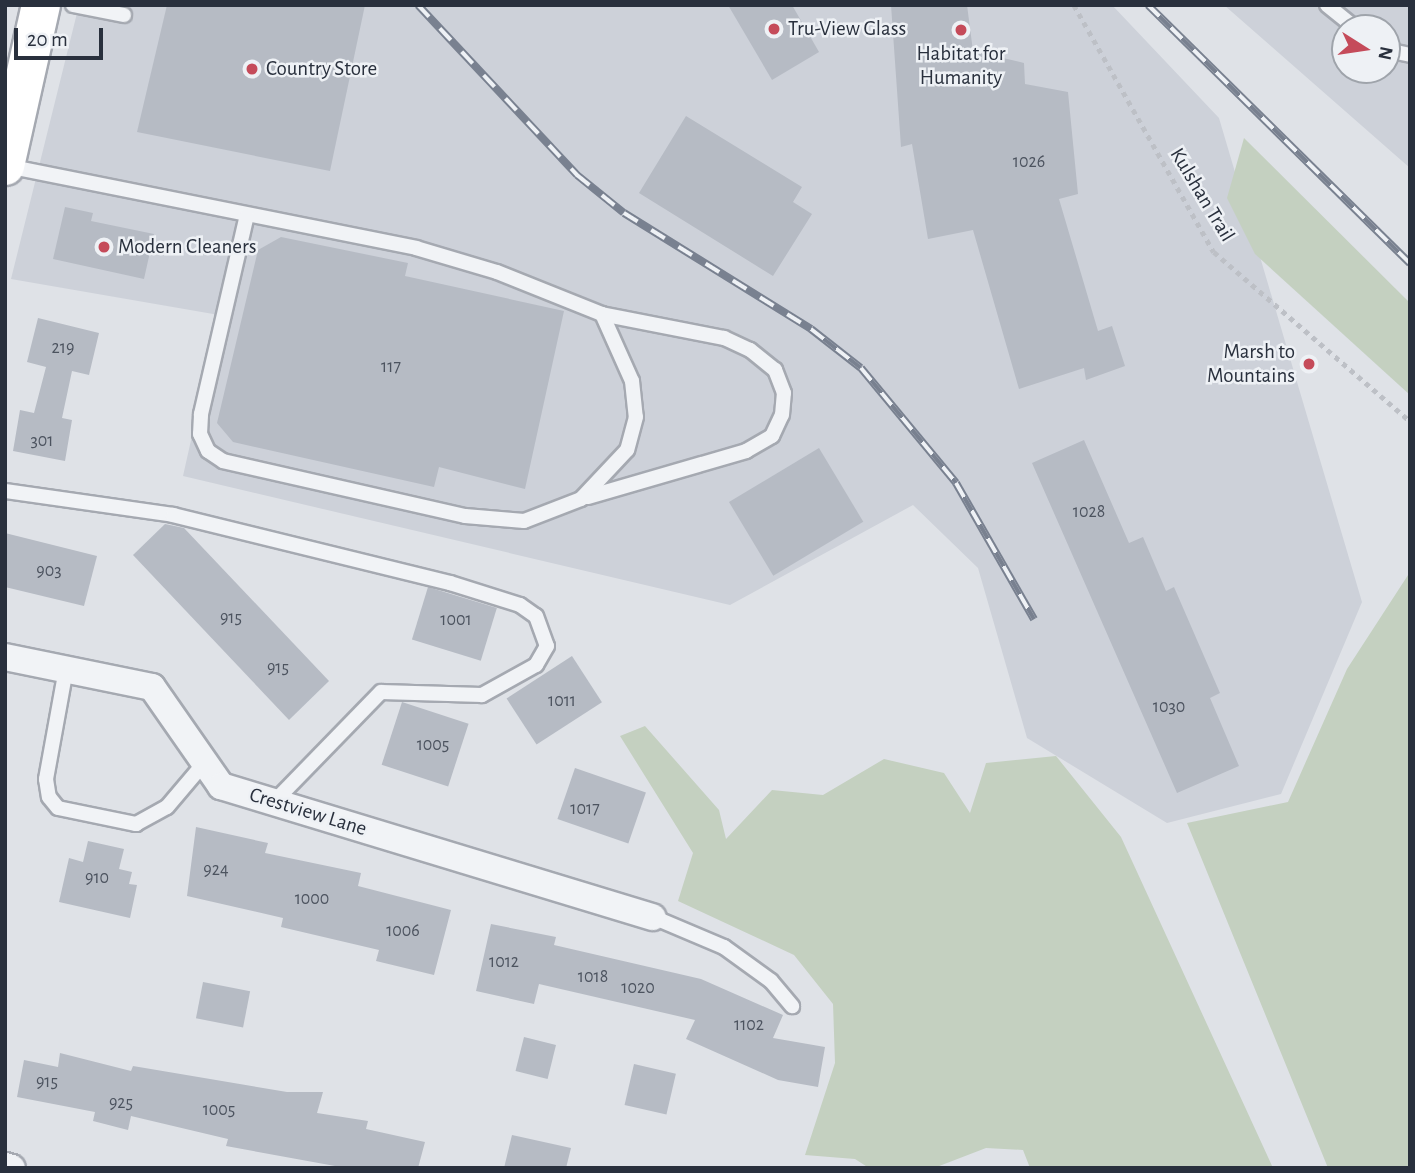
<!DOCTYPE html>
<html>
<head>
<meta charset="utf-8">
<style>
  body { margin:0 }
  #map { position:relative; width:1415px; height:1173px; overflow:hidden; background:#dfe2e7; font-family:"Alegreya Sans",sans-serif }
  div>[style] { position:absolute }
  [style*='--x'] { left:calc(var(--x)*1px); top:calc(var(--y)*1px); width:calc(var(--w)*1px); rotate:calc(var(--a)*1deg) }
  .built>* { inset:0; background:#cdd1d9 }
  .green>* { inset:0; background:#c4d0c0 }
  .building>* { inset:0; background:#b6bbc4; transform-origin:0 0 }
  .path>* { height:4.5px; margin-top:-2.25px; transform-origin:0; background:repeating-linear-gradient(90deg,#bdc0c6 0 5px,transparent 0 10px) }
  .roads { filter:drop-shadow(2px 0 #a5a9b1) drop-shadow(-2px 0 #a5a9b1) drop-shadow(0 2px #a5a9b1) drop-shadow(0 -2px #a5a9b1) }
  .lane>* { height:14px; margin:-7px; padding:0 7px; transform-origin:7px; border-radius:7px; background:#f1f3f6 }
  .street>* { height:26px; margin:-13px; padding:0 13px; transform-origin:13px; border-radius:13px; background:#f1f3f6 }
  .secondary>* { height:38px; margin:-19px; padding:0 19px; transform-origin:19px; border-radius:19px; background:#fff }
  .rail>* { height:8px; margin-top:-4px; transform-origin:0; background:repeating-linear-gradient(90deg,#eef1f5 0 16px,#798190 0 32px); box-sizing:border-box; border-block:2px solid #798190 }
  .dots>* { width:19px; height:19px; translate:-50% -50%; box-sizing:border-box; border:4px solid #eef1f5; border-radius:50% }
  span { translate:-50% -50%; white-space:nowrap; text-align:center; line-height:1.15; -webkit-text-stroke:5px #eef1f5; paint-order:stroke }
  .number-label { font-size:18px; color:#4c535f }
  .number-label span { -webkit-text-stroke-width:0 }
  .poi-label { font-size:21px; color:#29303d }
  .left { translate:0 -50%; text-align:left }
  .right { translate:-100% -50%; text-align:right }
  .street-label { font-size:21px; color:#29303d }
  .frame { position:absolute; inset:0; border:7px solid #29303d; pointer-events:none }
  .north { position:absolute; left:1331px; top:14px; width:70px; height:70px; box-sizing:border-box; background:#eef1f5; border:2px solid #9fa4ab; border-radius:50%; rotate:102deg; font-size:19px; font-weight:700; line-height:28px; text-align:center; color:#29303d }
  .north::after { content:''; display:block; margin:auto; width:24px; height:32px; background:#c54b5a; clip-path:polygon(50% 0,100% 100%,50% 72%,0 100%) }
  .scale { position:absolute; left:14px; top:28px; width:89px; height:32px; box-sizing:border-box; border:4px solid #29303d; border-top:0; padding-left:9px; font-size:21px; line-height:24px; white-space:nowrap; color:#29303d; -webkit-text-stroke:5px #eef1f5; paint-order:stroke }
</style>
</head>
<body>
<div id="map">
  <div class="built">
    <div style="clip-path:polygon(79px 5px,1112px 5px,1219px 118px,1362px 602px,1281px 794px,1167px 823px,1027px 738px,978px 568px,913px 505px,730px 605px,183px 476px,219px 315px,11px 279px)"></div>
    <div style="clip-path:polygon(evenodd,1224px 5px,1410px 5px,1410px 168px,1224px 5px,1345px 28px,1387px 28px,1387px 70px,1345px 70px,1345px 28px)"></div>
  </div>
  <div class="green">
    <div style="clip-path:polygon(1244px 138px,1410px 303px,1410px 395px,1255px 254px,1227px 198px)"></div>
    <div style="clip-path:polygon(1410px 572px,1410px 1168px,1328px 1168px,1187px 823px,1288px 802px,1347px 669px)"></div>
    <div style="clip-path:polygon(645px 726px,719px 810px,726px 839px,772px 790px,823px 795px,884px 759px,944px 773px,970px 813px,986px 763px,1056px 756px,1121px 837px,1273px 1168px,1030px 1168px,1023px 1150px,986px 1148px,934px 1168px,869px 1168px,855px 1159px,805px 1155px,835px 1063px,833px 1004px,794px 955px,678px 901px,693px 853px,620px 736px)"></div>
  </div>
  <div class="building">
    <div style="clip-path:polygon(167px 5px,365px 5px,330px 171px,137px 132px)"></div>
    <div style="clip-path:polygon(728px 5px,792px 5px,819px 52px,772px 80px)"></div>
    <div style="clip-path:polygon(891px 5px,967px 5px,973px 51px,1024px 63px,1025px 84px,1068px 92px,1078px 194px,1059px 199px,1098px 331px,1112px 326px,1125px 366px,1086px 380px,1084px 368px,1019px 389px,973px 230px,928px 239px,912px 144px,901px 147px)"></div>
    <div style="clip-path:polygon(686px 116px,802px 187px,793px 202px,812px 214px,773px 276px,639px 193px)"></div>
    <div style="clip-path:polygon(65px 207px,93px 213px,91px 221px,154px 234px,144px 279px,53px 259px)"></div>
    <div style="clip-path:polygon(281px 237px,408px 263px,405px 276px,564px 311px,525px 489px,439px 467px,434px 487px,233px 442px,217px 423px,258px 250px)"></div>
    <div style="clip-path:polygon(38px 318px,99px 333px,89px 375px,72px 371px,62px 418px,72px 420px,65px 461px,13px 451px,20px 410px,34px 413px,46px 367px,27px 362px)"></div>
    <div style="clip-path:polygon(1084px 440px,1129px 543px,1143px 537px,1166px 591px,1174px 587px,1220px 693px,1210px 698px,1239px 766px,1177px 793px,1032px 463px)"></div>
    <div style="left:819px;top:448px;width:86px;height:105px;rotate:59deg"></div>
    <div style="clip-path:polygon(165px 524px,184px 528px,329px 681px,289px 720px,133px 555px)"></div>
    <div style="clip-path:polygon(5px 533px,97px 556px,84px 606px,5px 587px)"></div>
    <div style="left:428px;top:587px;width:72px;height:55px;rotate:17deg"></div>
    <div style="left:572px;top:656px;width:55px;height:78px;rotate:57deg"></div>
    <div style="left:402px;top:702px;width:70px;height:66px;rotate:18deg"></div>
    <div style="left:575px;top:768px;width:75px;height:54px;rotate:19deg"></div>
    <div style="clip-path:polygon(196px 827px,268px 843px,265px 853px,361px 873px,358px 886px,451px 910px,434px 975px,376px 961px,379px 950px,281px 927px,283px 918px,187px 896px)"></div>
    <div style="clip-path:polygon(88px 841px,124px 849px,119px 869px,132px 872px,129px 884px,137px 885px,130px 918px,59px 902px,69px 858px,83px 862px)"></div>
    <div style="clip-path:polygon(491px 924px,556px 937px,554px 945px,701px 979px,783px 1015px,773px 1038px,825px 1047px,818px 1087px,778px 1080px,686px 1039px,695px 1020px,539px 984px,534px 1004px,476px 991px)"></div>
    <div style="left:203px;top:982px;width:48px;height:37px;rotate:11deg"></div>
    <div style="left:524px;top:1037px;width:33px;height:35px;rotate:14deg"></div>
    <div style="clip-path:polygon(60px 1053px,131px 1071px,133px 1066px,287px 1092px,323px 1092px,317px 1113px,368px 1121px,366px 1129px,425px 1142px,418px 1168px,346px 1168px,226px 1146px,228px 1139px,131px 1116px,128px 1130px,93px 1121px,95px 1112px,17px 1097px,24px 1060px,58px 1067px)"></div>
    <div style="left:634px;top:1064px;width:43px;height:42px;rotate:13deg"></div>
    <div style="clip-path:polygon(512px 1135px,571px 1148px,566px 1168px,504px 1168px)"></div>
  </div>
  <div class="path">
    <div style="--x:1074;--y:5;--w:284;--a:60.5"></div>
    <div style="--x:1214;--y:252;--w:259;--a:40.8"></div>
  </div>
  <div class="roads">
    <div class="lane">
      <div style="--x:73;--y:5;--w:52;--a:11.1"></div>
      <div style="--x:1327;--y:5;--w:36;--a:39"></div>
      <div style="--x:1387;--y:50;--w:24;--a:12"></div>
      <div style="--x:7;--y:166;--w:417;--a:11.3"></div>
      <div style="--x:416;--y:248;--w:84;--a:16.5"></div>
      <div style="--x:497;--y:272;--w:113;--a:21.8"></div>
      <div style="--x:602;--y:314;--w:73;--a:65.9"></div>
      <div style="--x:632;--y:381;--w:36;--a:84"></div>
      <div style="--x:636;--y:417;--w:34;--a:105"></div>
      <div style="--x:627;--y:450;--w:67;--a:133.2"></div>
      <div style="--x:581;--y:499;--w:61;--a:158.9"></div>
      <div style="--x:524;--y:521;--w:59;--a:-175.2"></div>
      <div style="--x:465;--y:516;--w:248;--a:-167.2"></div>
      <div style="--x:223;--y:461;--w:18;--a:-146"></div>
      <div style="--x:208;--y:451;--w:19;--a:-115"></div>
      <div style="--x:200;--y:434;--w:20;--a:-87"></div>
      <div style="--x:201;--y:414;--w:204;--a:-77"></div>
      <div style="--x:5;--y:491;--w:170;--a:8.1"></div>
      <div style="--x:173;--y:515;--w:285;--a:13.8"></div>
      <div style="--x:450;--y:583;--w:73;--a:17.4"></div>
      <div style="--x:520;--y:605;--w:19;--a:35"></div>
      <div style="--x:536;--y:616;--w:32;--a:70"></div>
      <div style="--x:547;--y:646;--w:22;--a:120"></div>
      <div style="--x:536;--y:665;--w:62;--a:150.9"></div>
      <div style="--x:482;--y:695;--w:101;--a:-178.3"></div>
      <div style="--x:381;--y:692;--w:153;--a:134.2"></div>
      <div style="--x:588;--y:497;--w:165;--a:-16.2"></div>
      <div style="--x:746;--y:451;--w:30;--a:-30"></div>
      <div style="--x:772;--y:436;--w:23;--a:-65"></div>
      <div style="--x:782;--y:415;--w:22;--a:-85"></div>
      <div style="--x:784;--y:393;--w:25;--a:-111"></div>
      <div style="--x:775;--y:370;--w:32;--a:-141"></div>
      <div style="--x:750;--y:350;--w:29;--a:-155"></div>
      <div style="--x:724;--y:338;--w:124;--a:-168.9"></div>
      <div style="--x:66;--y:669;--w:112;--a:100.3"></div>
      <div style="--x:46;--y:779;--w:18;--a:81"></div>
      <div style="--x:49;--y:797;--w:14;--a:51"></div>
      <div style="--x:58;--y:808;--w:80;--a:11.6"></div>
      <div style="--x:136;--y:824;--w:35;--a:-29"></div>
      <div style="--x:167;--y:807;--w:59;--a:-49.8"></div>
      <div style="--x:653;--y:917;--w:77;--a:22.9"></div>
      <div style="--x:724;--y:947;--w:58;--a:35.9"></div>
      <div style="--x:771;--y:981;--w:33;--a:50"></div>
    </div>
    <div class="street">
      <div style="--x:5;--y:657;--w:150;--a:11.5"></div>
      <div style="--x:152;--y:687;--w:121;--a:55.1"></div>
      <div style="--x:221;--y:786;--w:451;--a:16.9"></div>
      <div style="--x:5;--y:1166;--w:7;--a:16"></div>
    </div>
    <div class="secondary">
      <div style="--x:5;--y:166;--w:165;--a:-77.4"></div>
    </div>
  </div>
  <div class="rail">
    <div style="--x:418;--y:5;--w:233;--a:46.9"></div>
    <div style="--x:577;--y:175;--w:60;--a:39"></div>
    <div style="--x:624;--y:213;--w:220;--a:31.8"></div>
    <div style="--x:811;--y:329;--w:63;--a:38"></div>
    <div style="--x:861;--y:368;--w:149;--a:50.4"></div>
    <div style="--x:956;--y:483;--w:157;--a:60.2"></div>
    <div style="--x:1148;--y:5;--w:368;--a:44.6"></div>
  </div>
  <div class="dots">
    <div style="left:774px;top:29px;background:#c54b5a"></div>
    <div style="left:961px;top:30px;background:#c54b5a"></div>
    <div style="left:252px;top:69px;background:#c54b5a"></div>
    <div style="left:104px;top:247px;background:#c54b5a"></div>
    <div style="left:1309px;top:364px;background:#c54b5a"></div>
  </div>
  <div class="number-label">
    <span style="left:1029px;top:162px">1026</span>
    <span style="left:63px;top:348px">219</span>
    <span style="left:391px;top:367px">117</span>
    <span style="left:42px;top:441px">301</span>
    <span style="left:1089px;top:512px">1028</span>
    <span style="left:49px;top:571px">903</span>
    <span style="left:231px;top:618px">915</span>
    <span style="left:456px;top:620px">1001</span>
    <span style="left:278px;top:668px">915</span>
    <span style="left:562px;top:701px">1011</span>
    <span style="left:1169px;top:707px">1030</span>
    <span style="left:433px;top:745px">1005</span>
    <span style="left:585px;top:809px">1017</span>
    <span style="left:216px;top:870px">924</span>
    <span style="left:97px;top:878px">910</span>
    <span style="left:312px;top:899px">1000</span>
    <span style="left:403px;top:931px">1006</span>
    <span style="left:504px;top:962px">1012</span>
    <span style="left:593px;top:977px">1018</span>
    <span style="left:638px;top:988px">1020</span>
    <span style="left:749px;top:1025px">1102</span>
    <span style="left:47px;top:1082px">915</span>
    <span style="left:121px;top:1103px">925</span>
    <span style="left:219px;top:1110px">1005</span>
  </div>
  <div class="poi-label">
    <span class="left" style="left:788px;top:29px">Tru-View Glass</span>
    <span style="left:961px;top:66px">Habitat for<br>Humanity</span>
    <span class="left" style="left:266px;top:69px">Country Store</span>
    <span class="left" style="left:118px;top:247px">Modern Cleaners</span>
    <span class="right" style="left:1295px;top:364px">Marsh to<br>Mountains</span>
  </div>
  <div class="street-label">
    <span style="left:1202px;top:195px;rotate:59deg">Kulshan Trail</span>
    <span style="left:308px;top:812px;rotate:17deg">Crestview Lane</span>
  </div>
  <div class="frame"></div>
  <div class="north">N</div>
  <div class="scale">20 m</div>
</div>
</body>
</html>
